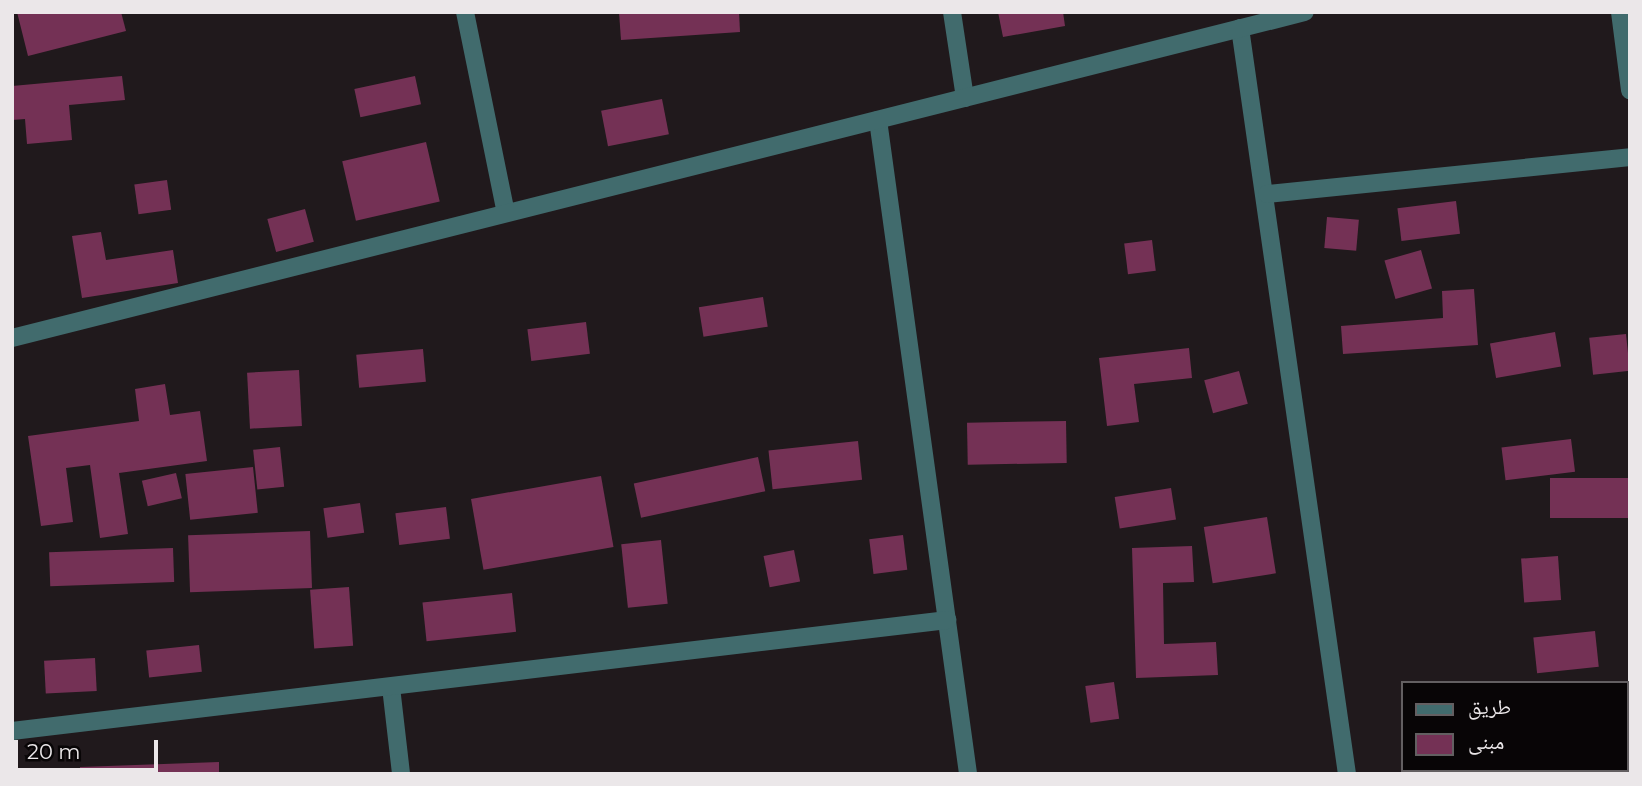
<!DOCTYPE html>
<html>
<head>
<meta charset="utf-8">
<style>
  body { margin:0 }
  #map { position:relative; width:1642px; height:786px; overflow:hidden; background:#20191c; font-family:Montserrat,"Noto Naskh Arabic",sans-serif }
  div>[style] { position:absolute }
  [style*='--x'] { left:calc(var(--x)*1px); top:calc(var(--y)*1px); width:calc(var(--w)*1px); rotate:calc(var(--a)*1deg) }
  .building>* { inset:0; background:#743155; transform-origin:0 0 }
  .minor>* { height:18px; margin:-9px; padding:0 9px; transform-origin:9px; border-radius:9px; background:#416b6d }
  span { translate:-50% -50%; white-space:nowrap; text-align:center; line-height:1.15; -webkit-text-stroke:6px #080506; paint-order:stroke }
  .frame { position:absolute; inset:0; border:14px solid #ebe7e9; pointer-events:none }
  .legend { position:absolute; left:1401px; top:681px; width:228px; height:91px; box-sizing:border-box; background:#080506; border:2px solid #635f61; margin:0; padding:9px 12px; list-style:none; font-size:21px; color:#ebe7e9 }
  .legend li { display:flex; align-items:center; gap:14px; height:35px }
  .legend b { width:35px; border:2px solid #635f61 }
  .scale { position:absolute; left:14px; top:740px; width:144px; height:32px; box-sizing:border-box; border:4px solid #ebe7e9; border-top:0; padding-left:9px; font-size:21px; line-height:24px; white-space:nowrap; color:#ebe7e9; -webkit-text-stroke:5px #080506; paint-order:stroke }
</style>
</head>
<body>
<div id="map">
  <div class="building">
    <div style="clip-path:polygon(17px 12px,121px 12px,126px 31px,28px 56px)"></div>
    <div style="clip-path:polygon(619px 12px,739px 12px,740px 32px,621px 40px)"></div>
    <div style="clip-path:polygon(998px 12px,1063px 12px,1065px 26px,1003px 37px)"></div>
    <div style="clip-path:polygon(122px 76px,125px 100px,69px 105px,72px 140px,27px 144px,25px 119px,12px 120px,12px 86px)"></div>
    <div style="left:415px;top:76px;width:29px;height:62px;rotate:78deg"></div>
    <div style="left:662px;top:99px;width:36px;height:62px;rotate:79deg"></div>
    <div style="left:426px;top:142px;width:61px;height:86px;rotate:77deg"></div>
    <div style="left:167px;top:180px;width:30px;height:33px;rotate:82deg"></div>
    <div style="left:1456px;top:201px;width:33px;height:59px;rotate:83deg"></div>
    <div style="left:305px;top:209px;width:34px;height:39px;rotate:75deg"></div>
    <div style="left:1327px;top:217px;width:32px;height:31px;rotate:5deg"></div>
    <div style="clip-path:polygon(101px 232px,106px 260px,173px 250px,178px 283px,82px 298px,72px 236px)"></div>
    <div style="left:1152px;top:240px;width:31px;height:28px;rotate:83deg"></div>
    <div style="left:1421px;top:250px;width:40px;height:38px;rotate:74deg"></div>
    <div style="clip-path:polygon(1474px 289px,1478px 345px,1343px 354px,1341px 326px,1443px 318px,1442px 291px)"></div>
    <div style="left:763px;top:297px;width:30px;height:65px;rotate:81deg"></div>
    <div style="left:586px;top:322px;width:32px;height:59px;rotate:83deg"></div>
    <div style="left:1555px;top:332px;width:35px;height:66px;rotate:80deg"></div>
    <div style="left:1626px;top:334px;width:37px;height:37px;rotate:84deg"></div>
    <div style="clip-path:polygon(1189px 348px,1192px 378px,1134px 384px,1139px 422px,1107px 426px,1099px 358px)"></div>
    <div style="left:423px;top:349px;width:33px;height:67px;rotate:85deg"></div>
    <div style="left:299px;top:370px;width:56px;height:52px;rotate:87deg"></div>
    <div style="left:1239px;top:371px;width:34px;height:36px;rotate:75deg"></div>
    <div style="clip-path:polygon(165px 384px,170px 415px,200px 411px,207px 461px,119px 473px,128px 534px,100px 538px,90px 465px,66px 468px,73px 522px,41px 526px,28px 436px,139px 421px,135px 389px)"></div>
    <div style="left:1066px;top:421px;width:42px;height:99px;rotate:89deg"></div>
    <div style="left:1571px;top:439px;width:33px;height:70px;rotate:83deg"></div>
    <div style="left:858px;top:441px;width:39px;height:90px;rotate:84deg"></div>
    <div style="left:280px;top:447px;width:40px;height:27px;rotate:84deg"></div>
    <div style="left:758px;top:457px;width:35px;height:127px;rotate:78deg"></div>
    <div style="left:253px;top:467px;width:46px;height:68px;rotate:84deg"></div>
    <div style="left:176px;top:473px;width:26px;height:35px;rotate:77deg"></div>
    <div style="left:601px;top:476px;width:72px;height:132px;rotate:80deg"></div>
    <div style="left:1630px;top:478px;width:40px;height:80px;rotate:90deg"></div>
    <div style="left:1171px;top:488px;width:32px;height:57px;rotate:81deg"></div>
    <div style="left:360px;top:503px;width:30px;height:37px;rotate:82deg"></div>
    <div style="left:446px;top:507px;width:32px;height:51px;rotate:83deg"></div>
    <div style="left:1267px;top:517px;width:57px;height:64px;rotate:81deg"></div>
    <div style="left:310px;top:531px;width:57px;height:122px;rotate:88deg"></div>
    <div style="left:903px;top:535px;width:35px;height:34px;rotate:83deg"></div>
    <div style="left:661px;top:540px;width:64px;height:40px;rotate:84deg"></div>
    <div style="clip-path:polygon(1192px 546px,1194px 582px,1163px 583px,1164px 644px,1216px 642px,1218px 675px,1136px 678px,1132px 548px)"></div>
    <div style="left:173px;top:548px;width:34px;height:124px;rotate:88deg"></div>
    <div style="left:794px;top:550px;width:32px;height:31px;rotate:79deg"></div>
    <div style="left:1558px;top:556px;width:44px;height:37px;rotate:86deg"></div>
    <div style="left:349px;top:587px;width:59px;height:39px;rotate:86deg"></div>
    <div style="left:512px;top:593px;width:39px;height:90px;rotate:84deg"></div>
    <div style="left:1595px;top:631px;width:36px;height:62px;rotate:84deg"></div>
    <div style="left:199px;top:645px;width:27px;height:53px;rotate:84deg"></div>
    <div style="left:95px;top:658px;width:33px;height:51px;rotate:87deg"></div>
    <div style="left:1114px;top:682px;width:37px;height:29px;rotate:82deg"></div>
    <div style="clip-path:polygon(219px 762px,219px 774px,80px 774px,80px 767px)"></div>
  </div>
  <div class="minor">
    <div style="--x:465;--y:12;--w:205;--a:78.5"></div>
    <div style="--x:952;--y:12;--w:87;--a:81.4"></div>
    <div style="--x:1620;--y:12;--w:79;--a:82.7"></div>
    <div style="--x:1240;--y:28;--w:754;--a:81.84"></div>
    <div style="--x:878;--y:120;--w:660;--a:82.16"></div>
    <div style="--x:1267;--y:194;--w:365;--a:-5.8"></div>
    <div style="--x:12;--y:338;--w:1333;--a:-14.15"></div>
    <div style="--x:391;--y:687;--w:88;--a:83.4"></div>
    <div style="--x:12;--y:731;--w:942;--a:-6.77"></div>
  </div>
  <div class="frame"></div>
  <ul class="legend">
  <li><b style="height:9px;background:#416b6d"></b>طريق</li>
  <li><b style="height:19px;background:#743155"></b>مبنى</li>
  </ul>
  <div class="scale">20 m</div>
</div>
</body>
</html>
